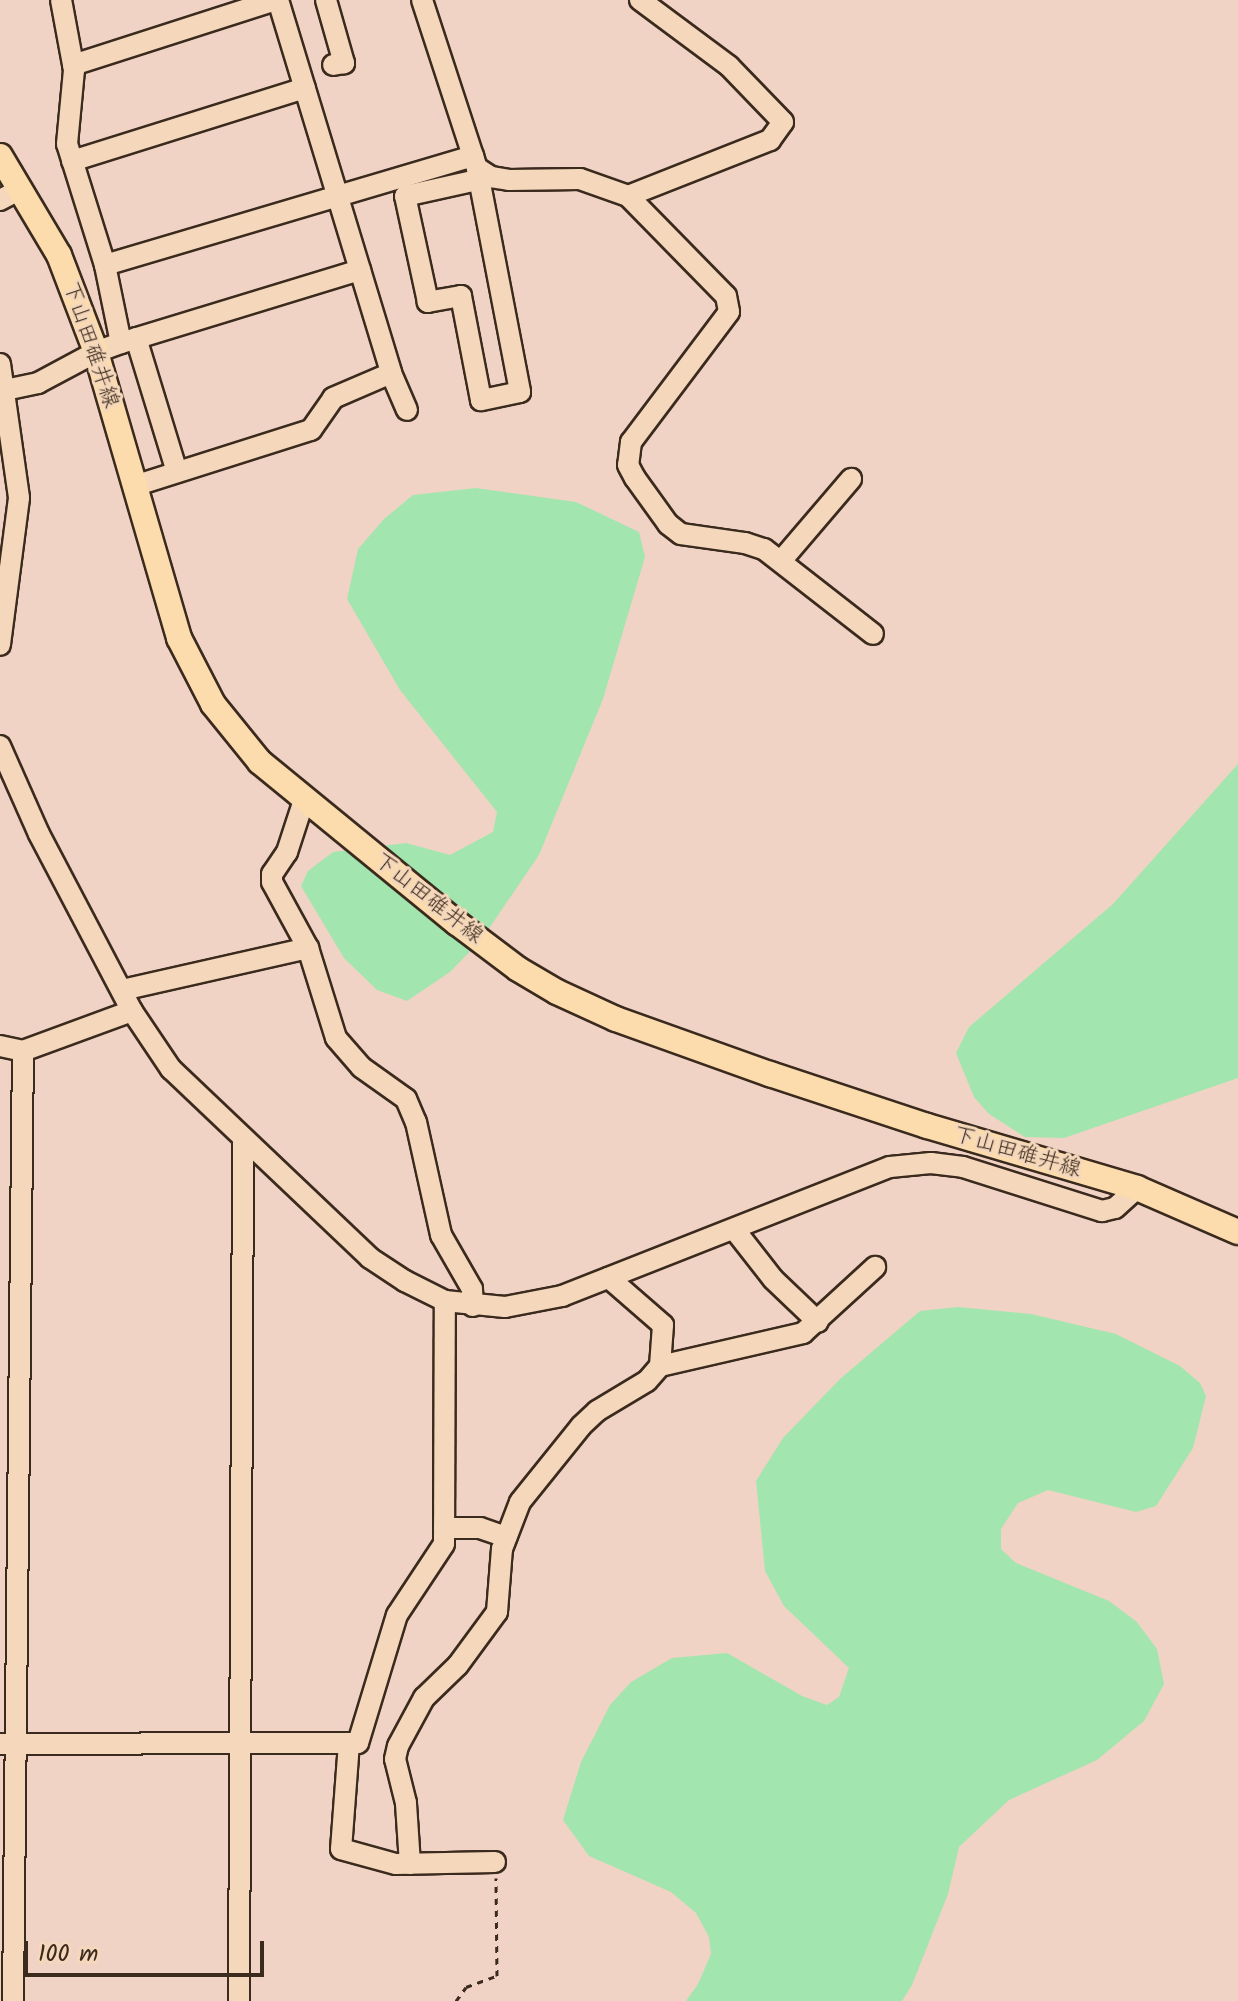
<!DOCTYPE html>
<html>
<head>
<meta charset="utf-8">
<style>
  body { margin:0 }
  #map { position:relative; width:1238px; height:2001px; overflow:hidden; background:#f0d3c5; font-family:Kalam,"Klee One",sans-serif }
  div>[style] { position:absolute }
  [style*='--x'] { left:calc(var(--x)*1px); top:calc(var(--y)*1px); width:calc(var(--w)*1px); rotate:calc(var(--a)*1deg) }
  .green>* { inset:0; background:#a3e5af }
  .path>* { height:3px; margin-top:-1.5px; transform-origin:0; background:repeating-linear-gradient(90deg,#3b2a1e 0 6px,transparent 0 12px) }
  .roads { filter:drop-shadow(2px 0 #3b2a1e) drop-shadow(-2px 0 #3b2a1e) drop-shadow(0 2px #3b2a1e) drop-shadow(0 -2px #3b2a1e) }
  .minor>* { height:20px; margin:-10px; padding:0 10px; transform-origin:10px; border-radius:10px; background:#f5d8bb }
  .major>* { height:24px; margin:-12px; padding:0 12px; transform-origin:12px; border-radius:12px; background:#fcdcac }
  span { translate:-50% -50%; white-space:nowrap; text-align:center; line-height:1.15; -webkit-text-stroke:6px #f5d8bb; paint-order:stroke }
  .street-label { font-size:22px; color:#3b2a1e }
  .scale { position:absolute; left:24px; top:1941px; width:240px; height:36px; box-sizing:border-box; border:4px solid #3b2a1e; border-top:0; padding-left:10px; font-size:24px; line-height:28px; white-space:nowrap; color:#3b2a1e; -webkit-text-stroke:6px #f5d8bb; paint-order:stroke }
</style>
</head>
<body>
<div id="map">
  <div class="green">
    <div style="clip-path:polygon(476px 488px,576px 502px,639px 532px,645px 557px,603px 699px,539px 855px,481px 940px,450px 972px,407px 1001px,377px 990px,344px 958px,301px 886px,308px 871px,333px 852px,406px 843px,450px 855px,493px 832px,497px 812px,400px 690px,347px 599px,358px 549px,384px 519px,413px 495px)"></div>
    <div style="clip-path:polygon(1238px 764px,1238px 1078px,1064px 1138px,1025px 1137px,989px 1114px,974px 1097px,956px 1053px,969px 1027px,1113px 904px)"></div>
    <div style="clip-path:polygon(958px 1307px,1031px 1314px,1116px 1334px,1180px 1366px,1200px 1383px,1206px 1396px,1193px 1448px,1156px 1506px,1136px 1512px,1048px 1490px,1018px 1503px,1001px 1529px,1001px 1549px,1016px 1563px,1109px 1601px,1137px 1622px,1157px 1649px,1164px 1684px,1144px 1721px,1097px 1760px,1009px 1800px,959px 1847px,948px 1894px,912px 1985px,902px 2001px,686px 2001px,698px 1984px,711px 1954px,709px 1937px,696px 1913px,671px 1892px,589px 1856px,563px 1820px,581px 1762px,610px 1705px,631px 1682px,672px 1658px,727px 1653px,802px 1696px,827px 1705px,839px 1697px,849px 1668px,784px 1606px,765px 1571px,756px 1481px,783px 1438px,840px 1379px,920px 1311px)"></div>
  </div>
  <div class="path">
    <div style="--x:456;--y:2001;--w:17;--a:-54"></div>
    <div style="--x:466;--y:1987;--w:33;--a:-20"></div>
    <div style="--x:497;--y:1976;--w:98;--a:-90.6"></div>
  </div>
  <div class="roads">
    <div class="minor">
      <div style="--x:278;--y:0;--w:390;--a:73.1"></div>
      <div style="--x:391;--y:373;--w:40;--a:66.6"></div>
      <div style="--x:326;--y:0;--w:66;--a:74.1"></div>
      <div style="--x:344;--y:63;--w:11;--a:170"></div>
      <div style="--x:422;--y:0;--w:177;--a:71.9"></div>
      <div style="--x:477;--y:168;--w:17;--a:33"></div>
      <div style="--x:491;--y:177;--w:18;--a:9"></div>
      <div style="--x:509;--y:180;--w:71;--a:-0.8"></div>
      <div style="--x:580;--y:179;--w:51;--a:19.5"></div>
      <div style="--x:628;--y:196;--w:140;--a:45.6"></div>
      <div style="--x:726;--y:296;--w:16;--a:79"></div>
      <div style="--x:729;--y:312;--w:163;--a:127"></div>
      <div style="--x:631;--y:442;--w:23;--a:97"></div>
      <div style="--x:628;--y:465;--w:15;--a:62"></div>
      <div style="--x:635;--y:478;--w:57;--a:54.3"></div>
      <div style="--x:668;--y:524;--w:16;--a:38"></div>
      <div style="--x:681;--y:534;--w:65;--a:8"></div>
      <div style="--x:745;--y:543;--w:20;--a:18"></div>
      <div style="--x:764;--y:549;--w:138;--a:37.9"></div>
      <div style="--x:73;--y:65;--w:213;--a:-17.8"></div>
      <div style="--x:72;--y:161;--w:244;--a:-17.4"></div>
      <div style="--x:477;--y:168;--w:228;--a:79.1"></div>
      <div style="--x:520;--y:392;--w:40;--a:168"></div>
      <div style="--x:481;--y:400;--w:106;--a:-100.9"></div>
      <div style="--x:461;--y:296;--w:34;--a:170"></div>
      <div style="--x:428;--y:302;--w:108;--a:-102.2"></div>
      <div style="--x:405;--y:196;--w:74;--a:-12.5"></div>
      <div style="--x:628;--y:196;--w:153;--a:-21.5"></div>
      <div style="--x:770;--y:140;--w:22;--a:-54"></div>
      <div style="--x:783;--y:122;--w:78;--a:-134"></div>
      <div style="--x:729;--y:66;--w:111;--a:-143.4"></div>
      <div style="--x:0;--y:200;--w:24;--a:-28"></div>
      <div style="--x:105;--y:265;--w:384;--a:-16.5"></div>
      <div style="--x:136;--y:338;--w:140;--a:73"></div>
      <div style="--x:121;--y:343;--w:250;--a:-17"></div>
      <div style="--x:0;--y:364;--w:135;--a:81.9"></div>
      <div style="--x:19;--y:498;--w:148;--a:97.4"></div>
      <div style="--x:5;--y:390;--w:34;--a:-12"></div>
      <div style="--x:38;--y:383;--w:66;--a:-28.1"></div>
      <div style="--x:96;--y:352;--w:27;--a:-20"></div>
      <div style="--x:121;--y:343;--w:80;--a:-101.6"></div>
      <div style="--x:105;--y:265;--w:127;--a:-107.4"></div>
      <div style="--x:67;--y:144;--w:74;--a:-84.6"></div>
      <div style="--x:74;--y:70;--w:71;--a:-100.5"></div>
      <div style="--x:134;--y:486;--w:186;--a:-17.6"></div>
      <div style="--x:311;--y:430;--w:39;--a:-55"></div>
      <div style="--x:333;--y:398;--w:63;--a:-23.3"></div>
      <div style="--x:781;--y:561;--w:108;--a:-49.5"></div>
      <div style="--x:0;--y:746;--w:96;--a:66.1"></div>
      <div style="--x:39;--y:834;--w:200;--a:62.3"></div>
      <div style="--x:132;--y:1011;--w:70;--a:56.1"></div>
      <div style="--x:171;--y:1069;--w:274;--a:43.5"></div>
      <div style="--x:370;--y:1258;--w:42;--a:33.3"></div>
      <div style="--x:405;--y:1281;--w:45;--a:26.6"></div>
      <div style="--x:445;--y:1301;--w:60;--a:5.7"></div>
      <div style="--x:505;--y:1307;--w:58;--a:-10.9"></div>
      <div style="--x:562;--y:1296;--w:352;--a:-21.5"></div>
      <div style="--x:890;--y:1167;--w:41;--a:-5.6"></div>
      <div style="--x:931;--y:1163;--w:32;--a:7"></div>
      <div style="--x:963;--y:1167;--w:146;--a:17.6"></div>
      <div style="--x:1102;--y:1211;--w:13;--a:-13"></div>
      <div style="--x:1115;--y:1208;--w:30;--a:-42"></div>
      <div style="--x:304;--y:800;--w:55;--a:108.1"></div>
      <div style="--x:287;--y:852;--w:27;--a:124"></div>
      <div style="--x:272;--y:874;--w:8;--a:90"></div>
      <div style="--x:272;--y:882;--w:75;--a:61.4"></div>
      <div style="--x:308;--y:948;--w:94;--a:72.7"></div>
      <div style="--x:336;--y:1038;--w:38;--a:49"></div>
      <div style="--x:361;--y:1067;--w:55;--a:35.4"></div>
      <div style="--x:406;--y:1099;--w:25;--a:67"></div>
      <div style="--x:416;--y:1122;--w:116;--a:77.5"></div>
      <div style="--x:441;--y:1235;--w:62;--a:60.1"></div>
      <div style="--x:472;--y:1289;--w:17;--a:87"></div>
      <div style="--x:122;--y:990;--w:191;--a:-12.7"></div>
      <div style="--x:0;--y:1046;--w:24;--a:12"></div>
      <div style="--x:23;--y:1051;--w:116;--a:-20.2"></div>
      <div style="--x:734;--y:1229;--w:63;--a:52"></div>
      <div style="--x:773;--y:1279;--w:62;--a:43.7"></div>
      <div style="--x:660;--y:1366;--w:147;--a:-13"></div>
      <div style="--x:803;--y:1333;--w:98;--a:-42.5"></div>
      <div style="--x:444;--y:1528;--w:36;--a:0"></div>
      <div style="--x:480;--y:1528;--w:28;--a:19"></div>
      <div style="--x:349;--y:1743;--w:106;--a:94.3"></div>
      <div style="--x:341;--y:1849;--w:57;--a:15.3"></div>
      <div style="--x:396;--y:1864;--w:99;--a:-1.2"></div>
      <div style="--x:0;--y:1744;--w:358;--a:-0.2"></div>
      <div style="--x:358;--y:1743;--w:134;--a:-73.1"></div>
      <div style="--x:397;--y:1615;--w:85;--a:-56.5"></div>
      <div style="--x:444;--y:1544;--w:243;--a:-89.8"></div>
      <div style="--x:410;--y:1864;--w:61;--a:-93.8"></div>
      <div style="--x:406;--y:1803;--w:45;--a:-104"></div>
      <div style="--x:395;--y:1759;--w:13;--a:-77"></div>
      <div style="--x:398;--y:1746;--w:55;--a:-61.6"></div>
      <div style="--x:424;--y:1698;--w:47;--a:-44.1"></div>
      <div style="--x:458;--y:1665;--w:66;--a:-53.7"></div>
      <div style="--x:497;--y:1612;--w:63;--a:-85.5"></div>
      <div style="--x:502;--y:1549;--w:50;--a:-69"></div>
      <div style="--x:520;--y:1502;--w:97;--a:-51.2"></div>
      <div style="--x:581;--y:1426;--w:22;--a:-43"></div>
      <div style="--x:597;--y:1411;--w:58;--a:-31"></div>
      <div style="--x:647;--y:1381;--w:20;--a:-49"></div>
      <div style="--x:660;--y:1366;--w:41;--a:-85.8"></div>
      <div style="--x:663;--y:1325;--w:72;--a:-139"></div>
      <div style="--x:13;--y:2001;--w:950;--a:-89.4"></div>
      <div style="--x:239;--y:2001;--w:860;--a:-89.73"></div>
    </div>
    <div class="major">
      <div style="--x:0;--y:156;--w:115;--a:59.2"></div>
      <div style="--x:59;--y:255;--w:104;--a:69.1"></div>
      <div style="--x:96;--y:352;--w:298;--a:73.8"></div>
      <div style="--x:179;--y:638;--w:74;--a:62.7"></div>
      <div style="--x:213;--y:704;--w:75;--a:51"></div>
      <div style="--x:260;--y:762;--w:254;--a:39.3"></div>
      <div style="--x:457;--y:923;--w:76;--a:37"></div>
      <div style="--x:518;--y:969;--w:45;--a:30.5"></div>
      <div style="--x:557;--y:992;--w:65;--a:24.6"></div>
      <div style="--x:616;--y:1019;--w:164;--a:19.7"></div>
      <div style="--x:770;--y:1074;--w:165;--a:18.3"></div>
      <div style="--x:927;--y:1126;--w:219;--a:16.4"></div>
      <div style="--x:1137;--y:1188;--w:110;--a:23.5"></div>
    </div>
  </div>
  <div class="street-label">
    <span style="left:90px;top:345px;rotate:71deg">下山田碓井線</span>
    <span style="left:428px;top:899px;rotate:38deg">下山田碓井線</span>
    <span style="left:1017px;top:1153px;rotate:16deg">下山田碓井線</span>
  </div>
  <div class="scale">100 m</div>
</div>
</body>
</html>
